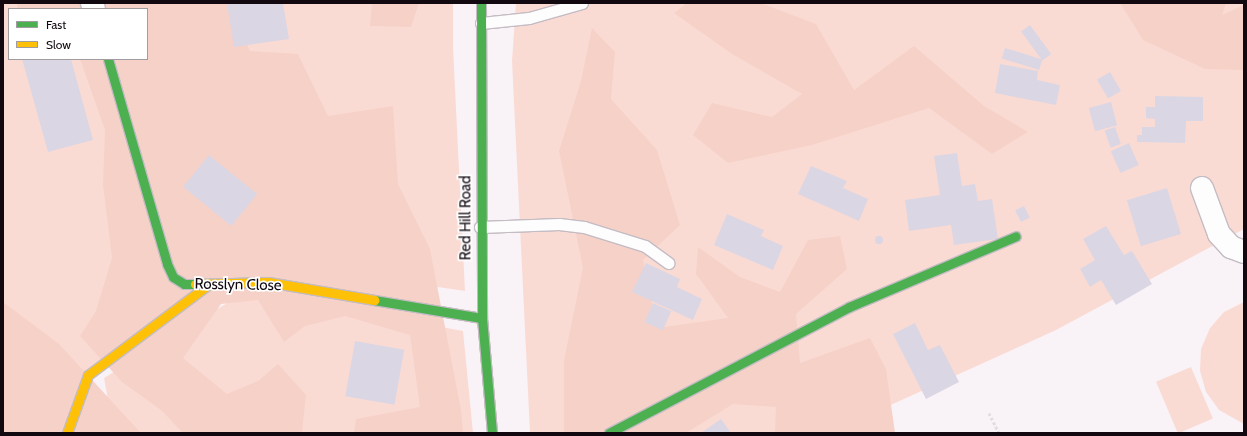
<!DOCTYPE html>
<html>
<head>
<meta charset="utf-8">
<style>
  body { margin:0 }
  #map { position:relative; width:1247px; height:436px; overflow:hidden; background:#f9f3f8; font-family:Cabin,sans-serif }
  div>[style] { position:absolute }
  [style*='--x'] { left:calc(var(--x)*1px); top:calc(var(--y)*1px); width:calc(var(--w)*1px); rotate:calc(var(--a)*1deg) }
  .green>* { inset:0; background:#fadbd4; transform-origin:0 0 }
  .forest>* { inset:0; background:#f6d1c8 }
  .building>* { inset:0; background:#dbd6e3; transform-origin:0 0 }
  .round { border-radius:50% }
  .path>* { height:2.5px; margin-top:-1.25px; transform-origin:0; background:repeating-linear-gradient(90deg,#e0dee0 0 3px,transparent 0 5px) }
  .roads { filter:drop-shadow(1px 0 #c4bcc3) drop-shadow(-1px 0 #c4bcc3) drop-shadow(0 1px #c4bcc3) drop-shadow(0 -1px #c4bcc3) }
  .lane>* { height:11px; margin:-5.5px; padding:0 5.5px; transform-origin:5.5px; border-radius:5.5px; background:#fefdfe }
  .street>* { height:22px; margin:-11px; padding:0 11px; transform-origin:11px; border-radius:11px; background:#fefdfe }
  .fast>* { height:9px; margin:-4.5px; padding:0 4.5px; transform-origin:4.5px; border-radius:4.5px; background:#4caf50 }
  .slow>* { height:9px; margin:-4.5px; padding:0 4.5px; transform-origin:4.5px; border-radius:4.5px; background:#ffc107 }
  span { translate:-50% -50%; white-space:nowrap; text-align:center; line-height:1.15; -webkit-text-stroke:3.5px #fff; paint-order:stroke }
  .street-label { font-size:15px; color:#110810 }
  .frame { position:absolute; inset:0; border:4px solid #110810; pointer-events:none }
  .legend { position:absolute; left:8px; top:8px; width:140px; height:52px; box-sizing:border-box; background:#fff; border:1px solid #a09c9f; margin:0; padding:5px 7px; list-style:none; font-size:12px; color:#110810 }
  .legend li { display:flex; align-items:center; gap:8px; height:20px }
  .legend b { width:20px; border:1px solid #a09c9f }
</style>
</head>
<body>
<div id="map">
  <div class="green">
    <div style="clip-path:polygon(evenodd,3px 3px,453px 3px,453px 47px,465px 291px,248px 259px,49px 398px,3px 400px,3px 3px,9px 9px,147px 9px,147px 59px,9px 59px,9px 9px)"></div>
    <div style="clip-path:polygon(516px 3px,1244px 3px,1244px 229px,1056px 330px,829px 433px,530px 433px,512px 61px)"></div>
    <div style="clip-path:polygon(247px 291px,463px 331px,473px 433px,114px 433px,104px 378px)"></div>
    <div style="clip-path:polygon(1244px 302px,1244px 424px,1219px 410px,1206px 392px,1200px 371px,1201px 349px,1210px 328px,1224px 312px)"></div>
    <div style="left:1191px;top:367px;width:56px;height:38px;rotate:67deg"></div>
  </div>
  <div class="forest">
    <div style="clip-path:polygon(17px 3px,228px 3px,250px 51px,298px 54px,328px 116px,393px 106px,398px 184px,430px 249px,461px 410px,463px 433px,354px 433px,356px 419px,420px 407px,410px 335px,345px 316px,305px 326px,284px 342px,258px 300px,221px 304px,183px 358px,227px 394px,258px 381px,278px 364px,306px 395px,302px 432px,183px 433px,161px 410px,122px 382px,80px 336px,96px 311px,112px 258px,103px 185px,105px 130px,80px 59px,147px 59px,147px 9px,17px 9px)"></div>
    <div style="clip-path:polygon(372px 3px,419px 3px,411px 27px,370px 26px)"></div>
    <div style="clip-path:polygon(687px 3px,761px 3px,816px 24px,854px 90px,914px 46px,984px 106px,1028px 132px,992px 154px,929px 108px,812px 145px,728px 163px,693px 135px,712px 103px,772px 117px,802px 94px,732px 54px,674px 13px)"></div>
    <div style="clip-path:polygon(1120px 3px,1226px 3px,1222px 15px,1244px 5px,1244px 70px,1205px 69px,1143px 40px)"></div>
    <div style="clip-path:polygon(592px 28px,615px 52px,611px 99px,657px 150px,680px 225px,643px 260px,657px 328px,728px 318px,696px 274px,698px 247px,740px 277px,780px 292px,808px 240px,840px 236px,847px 269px,796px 314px,800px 363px,870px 338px,886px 369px,895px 433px,775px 433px,776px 407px,733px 404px,686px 433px,564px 433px,564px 360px,583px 268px,559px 151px,581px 81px)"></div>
    <div style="clip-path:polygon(3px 302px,59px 344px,141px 433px,3px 433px)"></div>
  </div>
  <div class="building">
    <div style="clip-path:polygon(227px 3px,283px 3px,289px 39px,234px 47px)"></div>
    <div style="left:1030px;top:25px;width:36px;height:11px;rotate:54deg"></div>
    <div style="left:1005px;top:48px;width:39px;height:11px;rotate:17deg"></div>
    <div style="clip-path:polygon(22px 59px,71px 59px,93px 140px,48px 152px)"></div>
    <div style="clip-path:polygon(1000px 64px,1038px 71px,1037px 80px,1060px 85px,1056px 105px,995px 93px)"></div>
    <div style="left:1110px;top:72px;width:22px;height:15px;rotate:60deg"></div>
    <div style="clip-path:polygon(1155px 96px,1203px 97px,1203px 121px,1186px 121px,1185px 143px,1137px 142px,1137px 135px,1142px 135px,1142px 127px,1155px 127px,1155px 119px,1146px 118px,1146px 107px,1155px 107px)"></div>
    <div style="left:1111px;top:102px;width:24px;height:23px;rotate:75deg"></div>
    <div style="left:1115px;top:127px;width:18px;height:11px;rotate:71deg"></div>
    <div style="left:1129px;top:143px;width:24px;height:20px;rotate:66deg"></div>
    <div style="clip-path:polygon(957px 153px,962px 186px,975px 184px,978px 201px,992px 199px,998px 239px,954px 245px,951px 225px,909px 231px,905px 200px,940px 195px,934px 156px)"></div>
    <div style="left:209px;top:155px;width:62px;height:41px;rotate:39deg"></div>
    <div style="clip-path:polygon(811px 166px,847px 181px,843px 188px,868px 199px,859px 221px,798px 194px)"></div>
    <div style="left:1167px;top:188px;width:48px;height:42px;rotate:73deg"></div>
    <div style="left:1024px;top:206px;width:13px;height:10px;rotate:63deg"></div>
    <div style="clip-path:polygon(727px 214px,764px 230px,761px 236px,783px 246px,773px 270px,714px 245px)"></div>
    <div style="clip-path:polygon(1106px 226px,1124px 255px,1132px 251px,1152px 284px,1116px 305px,1101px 280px,1090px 287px,1080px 269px,1095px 260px,1083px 239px)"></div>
    <div class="round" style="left:875px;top:236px;width:8px;height:8px"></div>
    <div style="clip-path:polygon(646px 263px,680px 279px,677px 287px,702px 299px,693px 320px,632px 292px)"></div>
    <div style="left:653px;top:303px;width:20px;height:21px;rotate:24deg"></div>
    <div style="clip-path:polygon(915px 323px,928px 350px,940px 345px,959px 382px,926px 399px,893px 334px)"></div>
    <div style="left:355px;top:341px;width:50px;height:56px;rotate:10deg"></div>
    <div style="clip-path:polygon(721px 419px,731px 433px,701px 433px)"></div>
  </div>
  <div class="path">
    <div style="--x:989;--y:413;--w:22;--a:63"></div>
  </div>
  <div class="roads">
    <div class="lane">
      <div style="--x:481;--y:23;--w:48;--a:-5.9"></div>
      <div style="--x:529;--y:18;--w:55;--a:-15.8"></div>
      <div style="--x:480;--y:227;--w:79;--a:-2.2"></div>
      <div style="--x:559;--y:224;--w:25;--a:7"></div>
      <div style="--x:584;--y:227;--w:64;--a:17.3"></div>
      <div style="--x:645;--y:246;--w:29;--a:36"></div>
    </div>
    <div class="street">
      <div style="--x:92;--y:3;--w:6;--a:72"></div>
      <div style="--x:1202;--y:188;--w:49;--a:69.7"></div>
      <div style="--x:1219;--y:234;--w:18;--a:47"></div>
      <div style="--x:1231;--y:247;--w:14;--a:21"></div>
    </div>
    <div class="fast">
      <div style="--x:481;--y:3;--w:315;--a:89.8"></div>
      <div style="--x:482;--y:318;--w:115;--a:85"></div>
      <div style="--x:108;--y:59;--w:213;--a:73.9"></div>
      <div style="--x:167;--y:264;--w:14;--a:65"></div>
      <div style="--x:173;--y:277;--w:13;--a:32"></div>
      <div style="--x:184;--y:284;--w:11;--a:0"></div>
      <div style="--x:374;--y:300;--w:109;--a:9.5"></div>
      <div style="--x:609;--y:433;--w:271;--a:-27.7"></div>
      <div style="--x:849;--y:307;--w:181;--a:-23"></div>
    </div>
    <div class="slow">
      <div style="--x:195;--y:284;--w:73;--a:-1.6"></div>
      <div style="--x:268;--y:282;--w:108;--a:9.6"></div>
      <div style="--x:67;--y:433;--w:62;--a:-70.1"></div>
      <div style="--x:88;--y:375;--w:150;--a:-36.9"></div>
    </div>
  </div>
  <div class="street-label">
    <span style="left:466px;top:218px;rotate:-90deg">Red Hill Road</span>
    <span style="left:238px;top:285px;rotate:1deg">Rosslyn Close</span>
  </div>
  <div class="frame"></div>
  <ul class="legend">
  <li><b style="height:5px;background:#4caf50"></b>Fast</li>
  <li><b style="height:5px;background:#ffc107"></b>Slow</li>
  </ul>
</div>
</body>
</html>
